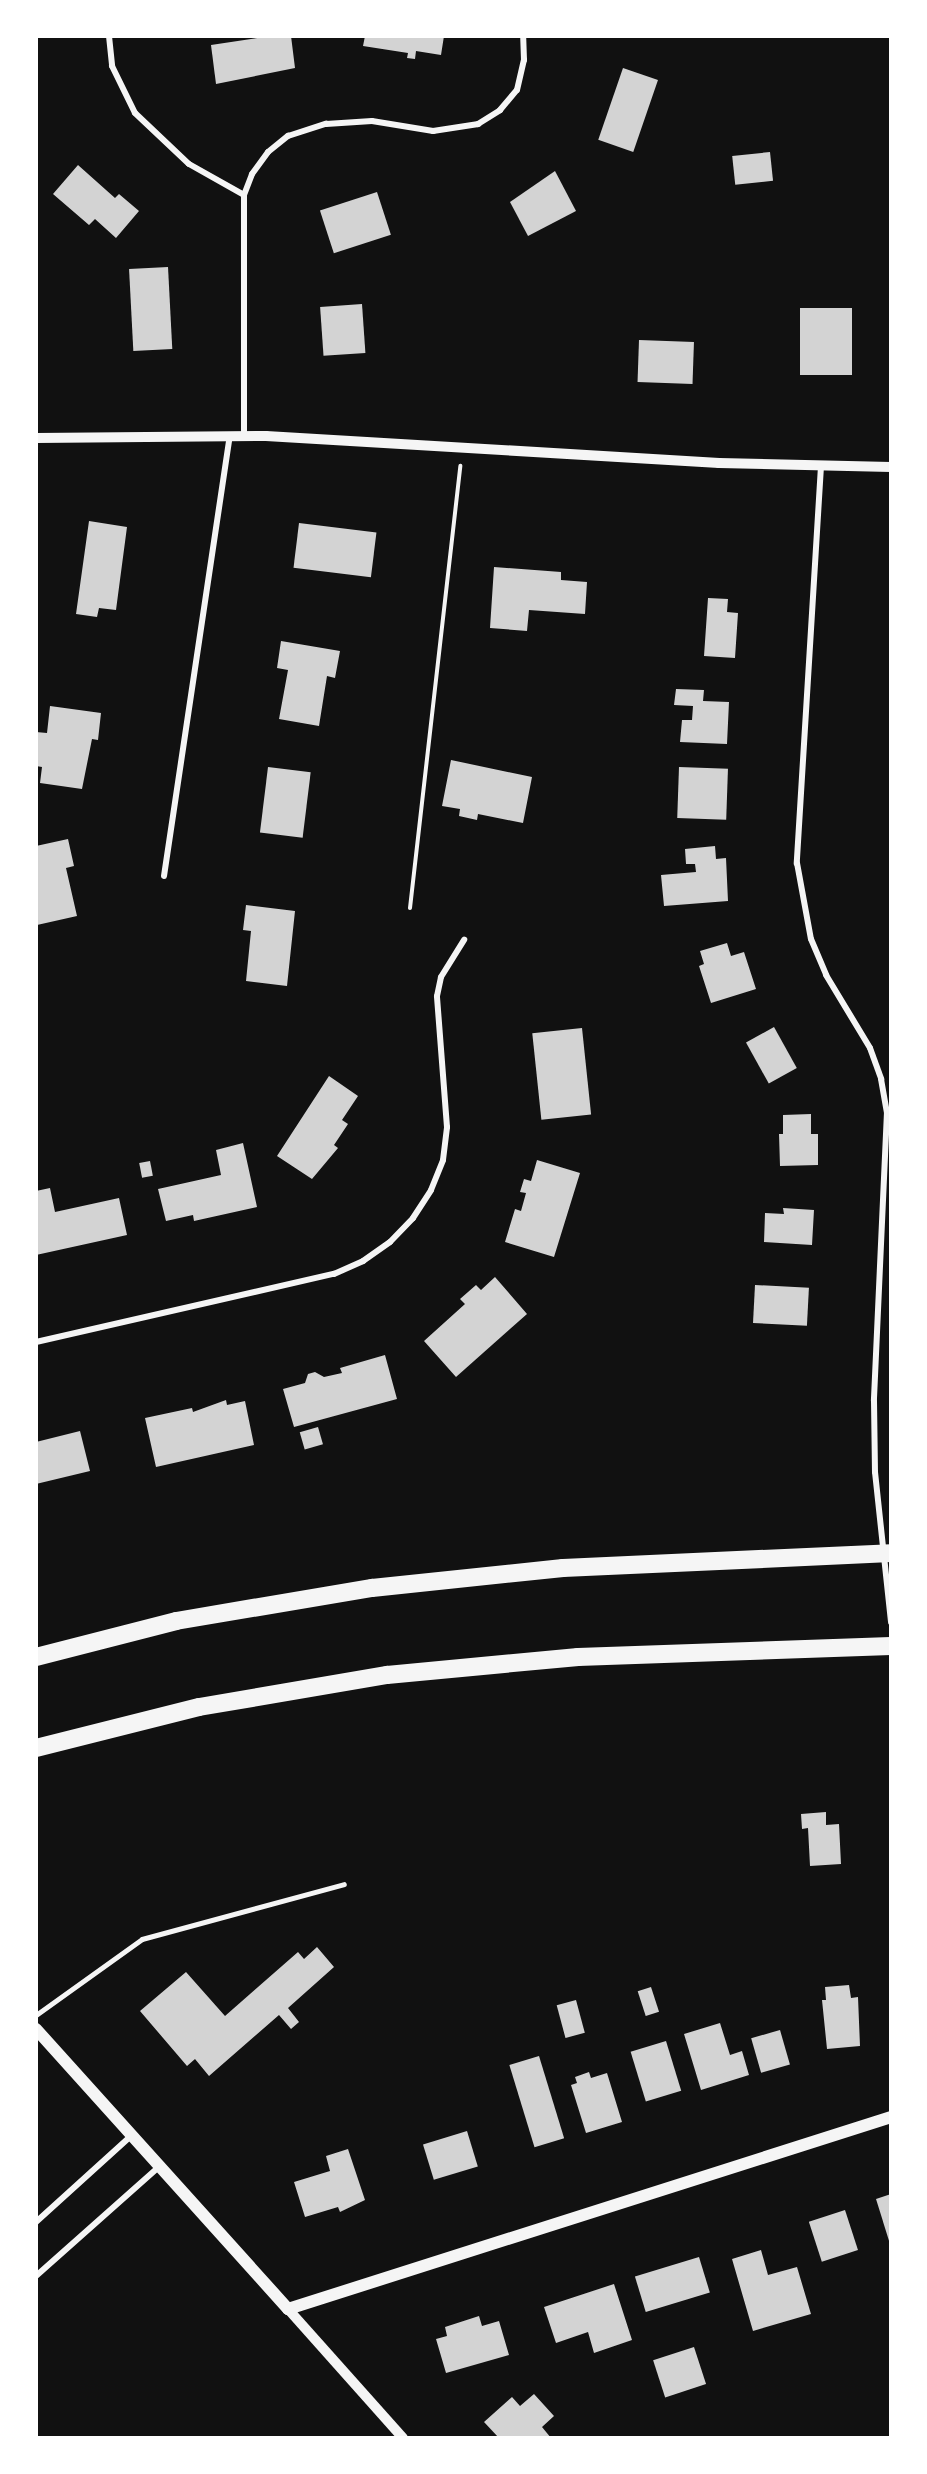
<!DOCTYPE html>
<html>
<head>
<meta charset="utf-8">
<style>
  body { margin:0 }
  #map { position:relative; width:927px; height:2474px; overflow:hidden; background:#111; font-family:Cabin,sans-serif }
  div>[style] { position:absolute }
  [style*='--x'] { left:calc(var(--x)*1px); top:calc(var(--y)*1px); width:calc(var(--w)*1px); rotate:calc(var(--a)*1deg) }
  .building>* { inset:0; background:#d3d3d3; transform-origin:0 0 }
  .path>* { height:4px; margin:-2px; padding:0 2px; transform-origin:2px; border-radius:2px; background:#f5f5f5 }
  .service>* { height:4.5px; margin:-2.25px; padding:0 2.25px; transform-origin:2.25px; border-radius:2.25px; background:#f5f5f5 }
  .minor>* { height:6px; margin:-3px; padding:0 3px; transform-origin:3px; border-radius:3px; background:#f5f5f5 }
  .tertiary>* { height:10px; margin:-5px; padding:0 5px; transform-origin:5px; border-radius:5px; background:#f5f5f5 }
  .secondary>* { height:12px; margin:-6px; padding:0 6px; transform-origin:6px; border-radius:6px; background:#f5f5f5 }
  .motorway>* { height:18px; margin:-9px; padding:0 9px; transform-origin:9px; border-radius:9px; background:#f5f5f5 }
  span { translate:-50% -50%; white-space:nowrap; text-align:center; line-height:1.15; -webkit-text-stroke:4.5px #fff; paint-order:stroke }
  .frame { position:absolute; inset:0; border:38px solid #fff; pointer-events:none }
</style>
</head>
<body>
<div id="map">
  <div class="building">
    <div style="clip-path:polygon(271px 36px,291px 36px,295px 68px,216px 84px,211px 45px)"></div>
    <div style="clip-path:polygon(365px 36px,444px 36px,441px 55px,416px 51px,415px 59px,407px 58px,408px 53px,363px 46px)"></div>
    <div style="left:623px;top:68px;width:37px;height:76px;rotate:19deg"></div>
    <div style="left:770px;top:152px;width:29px;height:38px;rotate:84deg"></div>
    <div style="clip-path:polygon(78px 165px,115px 198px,119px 194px,139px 211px,116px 238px,95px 219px,89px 225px,53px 194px)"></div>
    <div style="clip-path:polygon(555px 171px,576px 211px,528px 236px,510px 202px)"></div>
    <div style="left:377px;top:192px;width:45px;height:60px;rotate:72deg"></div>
    <div style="left:168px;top:267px;width:82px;height:39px;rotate:87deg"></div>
    <div style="left:362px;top:304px;width:49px;height:42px;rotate:86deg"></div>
    <div style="left:800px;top:308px;width:52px;height:67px"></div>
    <div style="left:639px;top:340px;width:55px;height:42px;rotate:2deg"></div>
    <div style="clip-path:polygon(89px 521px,127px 527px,116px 610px,99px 608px,97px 617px,76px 614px)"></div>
    <div style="left:299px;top:523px;width:78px;height:45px;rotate:7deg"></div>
    <div style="clip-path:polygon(494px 567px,561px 572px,561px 580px,587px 582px,585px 614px,529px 610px,527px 631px,490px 628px)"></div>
    <div style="clip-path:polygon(708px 598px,728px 599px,727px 612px,738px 613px,735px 658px,704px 656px)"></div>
    <div style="clip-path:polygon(281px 641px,340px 651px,335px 678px,327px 676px,319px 726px,279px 719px,288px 670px,277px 668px)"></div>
    <div style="clip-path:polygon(676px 689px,704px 690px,703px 701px,729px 702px,727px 744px,680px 742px,682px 720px,692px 720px,693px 706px,674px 705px)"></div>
    <div style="clip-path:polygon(50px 706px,101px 713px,98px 740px,92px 739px,82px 789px,40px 783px,42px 767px,36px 766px,36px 732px,47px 733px)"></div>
    <div style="clip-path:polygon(451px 760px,532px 777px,523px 823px,478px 814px,477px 820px,459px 816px,460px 809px,442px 806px)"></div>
    <div style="left:268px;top:767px;width:43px;height:66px;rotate:7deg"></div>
    <div style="left:679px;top:767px;width:49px;height:51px;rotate:2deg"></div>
    <div style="clip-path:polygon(68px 839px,74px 866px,66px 868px,77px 916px,37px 925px,36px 846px)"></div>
    <div style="clip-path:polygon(715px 846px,716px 859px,726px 858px,728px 901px,664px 906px,661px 875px,696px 872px,695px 864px,686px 864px,685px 849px)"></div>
    <div style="clip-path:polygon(246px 905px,295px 911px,287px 986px,246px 981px,251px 931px,243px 930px)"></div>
    <div style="clip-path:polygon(727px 943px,731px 956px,744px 952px,756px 989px,711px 1003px,699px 966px,704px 964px,700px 951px)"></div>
    <div style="left:774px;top:1027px;width:47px;height:32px;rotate:61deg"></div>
    <div style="left:582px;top:1028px;width:87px;height:50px;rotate:84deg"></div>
    <div style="clip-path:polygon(329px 1076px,358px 1096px,342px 1120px,348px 1124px,334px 1145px,338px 1148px,312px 1179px,277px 1156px)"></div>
    <div style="clip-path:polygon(811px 1114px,811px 1134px,818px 1134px,818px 1165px,780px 1166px,779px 1134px,783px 1134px,783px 1115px)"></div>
    <div style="clip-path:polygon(243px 1143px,257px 1207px,194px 1221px,193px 1215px,166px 1221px,158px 1189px,221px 1175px,216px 1150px)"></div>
    <div style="clip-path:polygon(537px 1160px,580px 1173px,554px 1257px,505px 1242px,515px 1209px,521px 1211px,526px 1193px,520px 1192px,524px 1179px,531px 1181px)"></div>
    <div style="left:150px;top:1161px;width:15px;height:11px;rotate:79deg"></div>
    <div style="clip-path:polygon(50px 1188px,55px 1212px,119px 1198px,127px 1235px,36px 1255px,36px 1191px)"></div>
    <div style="clip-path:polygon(783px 1208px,814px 1210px,812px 1245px,764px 1242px,765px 1213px,784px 1214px)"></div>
    <div style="clip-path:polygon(495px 1277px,527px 1314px,456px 1377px,424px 1341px,465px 1304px,460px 1299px,476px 1285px,481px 1290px)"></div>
    <div style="left:755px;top:1285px;width:54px;height:38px;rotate:3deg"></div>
    <div style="clip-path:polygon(385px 1355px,397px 1399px,294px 1427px,283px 1389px,305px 1383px,308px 1374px,315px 1372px,324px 1377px,342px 1373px,340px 1368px)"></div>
    <div style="clip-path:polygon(226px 1400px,227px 1405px,245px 1401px,254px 1445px,156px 1467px,145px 1418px,192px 1408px,193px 1412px)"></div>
    <div style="left:318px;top:1427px;width:18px;height:19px;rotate:74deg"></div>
    <div style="clip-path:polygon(80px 1431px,90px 1471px,36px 1484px,36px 1442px)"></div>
    <div style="clip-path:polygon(826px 1812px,826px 1825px,839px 1824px,841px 1864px,810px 1866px,808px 1828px,802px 1829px,801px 1814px)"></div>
    <div style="clip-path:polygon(317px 1947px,334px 1967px,288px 2008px,299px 2022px,291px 2029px,279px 2015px,209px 2076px,195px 2059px,187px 2066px,140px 2011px,186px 1972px,225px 2016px,298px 1952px,304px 1959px)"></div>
    <div style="clip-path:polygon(849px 1985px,851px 1998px,858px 1997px,860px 2046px,827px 2049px,822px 2000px,826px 2000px,825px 1987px)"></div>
    <div style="left:651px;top:1987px;width:26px;height:14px;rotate:72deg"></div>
    <div style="left:576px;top:2000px;width:34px;height:20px;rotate:75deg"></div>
    <div style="clip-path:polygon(720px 2023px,730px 2055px,742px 2051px,749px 2075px,701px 2090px,684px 2034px)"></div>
    <div style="left:780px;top:2030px;width:36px;height:30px;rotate:74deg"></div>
    <div style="left:666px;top:2041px;width:52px;height:37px;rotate:73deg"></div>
    <div style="left:539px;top:2056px;width:86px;height:31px;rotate:73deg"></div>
    <div style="clip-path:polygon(589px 2072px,591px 2078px,607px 2073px,622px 2122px,586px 2133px,571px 2085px,577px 2083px,575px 2077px)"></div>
    <div style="left:467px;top:2131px;width:37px;height:46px;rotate:73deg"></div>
    <div style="clip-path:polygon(348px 2149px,365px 2200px,340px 2212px,338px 2207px,305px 2217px,294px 2182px,330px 2171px,326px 2156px)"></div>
    <div style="clip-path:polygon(891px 2194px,891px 2244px,890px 2244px,876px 2199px)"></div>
    <div style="left:845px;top:2210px;width:42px;height:38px;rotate:72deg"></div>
    <div style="clip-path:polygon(761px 2250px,768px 2275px,797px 2267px,811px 2314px,753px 2331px,732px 2259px)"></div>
    <div style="left:699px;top:2257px;width:37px;height:67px;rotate:73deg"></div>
    <div style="clip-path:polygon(614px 2284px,632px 2340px,594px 2353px,588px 2332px,556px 2343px,544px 2307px)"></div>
    <div style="clip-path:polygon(479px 2316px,482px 2326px,499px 2321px,509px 2355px,446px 2373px,436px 2339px,447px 2336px,445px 2327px)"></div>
    <div style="left:694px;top:2347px;width:39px;height:43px;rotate:72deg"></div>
    <div style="clip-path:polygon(534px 2394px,554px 2416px,542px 2427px,551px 2438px,499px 2438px,484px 2422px,512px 2397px,520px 2406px)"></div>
  </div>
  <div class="path">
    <div style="--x:410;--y:908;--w:445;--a:-83.5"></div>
  </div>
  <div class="service">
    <div style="--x:36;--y:2015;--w:130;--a:-35.6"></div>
    <div style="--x:142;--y:1939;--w:209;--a:-15.2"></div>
  </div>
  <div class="minor">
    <div style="--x:109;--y:36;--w:30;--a:84"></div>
    <div style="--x:112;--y:66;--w:52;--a:63.9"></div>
    <div style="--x:135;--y:113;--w:74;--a:43.4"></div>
    <div style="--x:189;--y:164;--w:63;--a:29.4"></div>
    <div style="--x:244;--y:195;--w:22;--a:-69"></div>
    <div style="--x:252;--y:174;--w:27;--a:-54"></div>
    <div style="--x:268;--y:152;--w:26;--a:-39"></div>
    <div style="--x:288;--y:136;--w:40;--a:-18"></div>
    <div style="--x:326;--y:124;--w:46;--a:-3.7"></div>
    <div style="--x:372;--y:121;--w:62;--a:9.3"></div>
    <div style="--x:433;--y:131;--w:46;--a:-8.8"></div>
    <div style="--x:478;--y:124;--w:26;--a:-32"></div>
    <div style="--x:500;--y:110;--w:26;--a:-50"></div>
    <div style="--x:517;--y:90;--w:31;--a:-77"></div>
    <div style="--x:524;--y:60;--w:24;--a:-92"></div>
    <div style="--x:244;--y:436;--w:241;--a:-90"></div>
    <div style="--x:821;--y:466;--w:398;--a:93.5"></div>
    <div style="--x:797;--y:863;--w:77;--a:79.6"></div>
    <div style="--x:811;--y:939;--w:39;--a:67"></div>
    <div style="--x:826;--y:975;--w:85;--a:58.9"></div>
    <div style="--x:870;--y:1048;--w:33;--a:70"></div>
    <div style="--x:881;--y:1079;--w:34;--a:80"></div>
    <div style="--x:887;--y:1112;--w:289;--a:92.6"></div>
    <div style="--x:874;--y:1401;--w:71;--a:89.2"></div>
    <div style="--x:875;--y:1472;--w:151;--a:83.9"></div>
    <div style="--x:164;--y:876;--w:445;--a:-81.5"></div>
    <div style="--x:36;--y:1342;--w:306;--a:-12.9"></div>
    <div style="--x:334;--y:1274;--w:32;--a:-24"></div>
    <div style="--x:363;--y:1261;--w:33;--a:-35"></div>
    <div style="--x:390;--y:1242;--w:33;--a:-46"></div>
    <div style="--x:413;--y:1218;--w:33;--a:-57"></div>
    <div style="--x:431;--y:1190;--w:32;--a:-68"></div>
    <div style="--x:443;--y:1160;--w:33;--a:-83"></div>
    <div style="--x:447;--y:1127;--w:131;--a:-94.4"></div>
    <div style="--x:437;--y:996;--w:19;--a:-78"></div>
    <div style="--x:441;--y:977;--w:44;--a:-58.1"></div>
    <div style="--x:36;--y:2222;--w:130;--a:-42.2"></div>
    <div style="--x:36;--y:2276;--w:166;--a:-41.6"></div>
  </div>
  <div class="tertiary">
    <div style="--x:36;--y:438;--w:230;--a:-0.5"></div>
    <div style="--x:266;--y:436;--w:454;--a:3.4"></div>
    <div style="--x:719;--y:463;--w:172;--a:1.3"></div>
    <div style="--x:288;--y:2309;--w:173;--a:48.3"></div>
  </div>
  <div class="secondary">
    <div style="--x:36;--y:2029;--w:377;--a:48"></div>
    <div style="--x:288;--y:2309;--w:633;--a:-17.66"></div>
  </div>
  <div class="motorway">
    <div style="--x:36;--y:1657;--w:145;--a:-14.4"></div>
    <div style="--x:176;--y:1621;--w:199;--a:-9.6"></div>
    <div style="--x:372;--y:1588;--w:192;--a:-6"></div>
    <div style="--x:563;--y:1568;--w:328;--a:-2.6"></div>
    <div style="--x:36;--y:1748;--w:168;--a:-14.1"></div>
    <div style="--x:199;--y:1707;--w:191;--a:-9.7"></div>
    <div style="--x:387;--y:1675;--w:192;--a:-5.4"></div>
    <div style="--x:578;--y:1657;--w:313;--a:-2"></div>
  </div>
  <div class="frame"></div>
</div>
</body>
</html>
